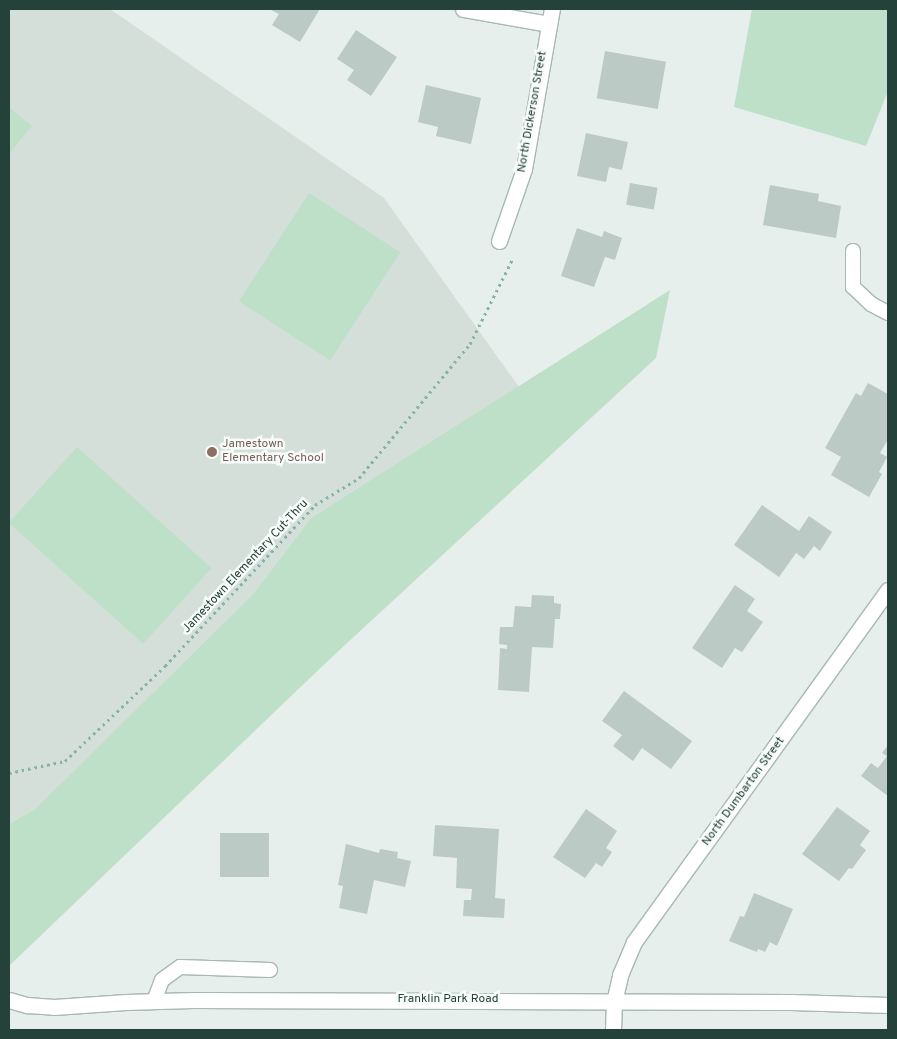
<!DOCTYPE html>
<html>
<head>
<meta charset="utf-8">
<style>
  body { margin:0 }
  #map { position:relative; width:897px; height:1039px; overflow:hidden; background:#e6efeb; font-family:Overpass,sans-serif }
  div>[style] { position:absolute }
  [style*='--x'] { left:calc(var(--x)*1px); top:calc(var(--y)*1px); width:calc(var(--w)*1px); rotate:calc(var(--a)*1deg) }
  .built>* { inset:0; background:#d4dfda }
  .green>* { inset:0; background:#bfe0c8; transform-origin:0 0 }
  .building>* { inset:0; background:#bbcac4; transform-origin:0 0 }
  .path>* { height:3px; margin-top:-1.5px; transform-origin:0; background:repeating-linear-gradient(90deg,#86b3a5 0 2.5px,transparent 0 6.5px) }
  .roads { filter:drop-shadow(1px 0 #a8b8b2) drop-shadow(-1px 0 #a8b8b2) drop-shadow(0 1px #a8b8b2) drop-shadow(0 -1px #a8b8b2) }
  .service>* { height:14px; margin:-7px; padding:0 7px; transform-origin:7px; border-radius:7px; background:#fff }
  .minor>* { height:15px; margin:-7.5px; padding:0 7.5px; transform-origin:7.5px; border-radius:7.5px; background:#fff }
  .tertiary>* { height:15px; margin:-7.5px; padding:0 7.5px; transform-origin:7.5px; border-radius:7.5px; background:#fff }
  .dots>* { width:14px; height:14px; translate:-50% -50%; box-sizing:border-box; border:2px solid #f7fbf9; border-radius:50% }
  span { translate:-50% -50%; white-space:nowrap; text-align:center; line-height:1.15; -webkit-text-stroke:5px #f7fbf9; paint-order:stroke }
  .street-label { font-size:12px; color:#24423a }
  .education-label { font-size:12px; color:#785e54 }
  .left { translate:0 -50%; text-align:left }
  .frame { position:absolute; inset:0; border:10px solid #24423a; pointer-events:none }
</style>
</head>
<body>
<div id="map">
  <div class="built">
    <div style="clip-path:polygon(9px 9px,110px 9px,384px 198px,519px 387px,311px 518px,253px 594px,35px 809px,9px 824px)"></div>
  </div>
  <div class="green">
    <div style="clip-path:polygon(752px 9px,888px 9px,888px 91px,866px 146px,734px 107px)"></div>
    <div style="clip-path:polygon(9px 107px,32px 126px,9px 154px)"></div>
    <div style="left:309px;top:193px;width:109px;height:129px;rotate:33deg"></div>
    <div style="clip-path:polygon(670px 290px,656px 358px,332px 657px,9px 966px,9px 824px,35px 809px,253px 594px,311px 518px)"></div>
    <div style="left:77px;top:447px;width:181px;height:102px;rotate:42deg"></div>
  </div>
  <div class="building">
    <div style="clip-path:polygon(269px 9px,320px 9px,300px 42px,272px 25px,279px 14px)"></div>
    <div style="clip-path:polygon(356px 30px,397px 57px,371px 96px,347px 80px,354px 70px,337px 59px)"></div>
    <div style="left:605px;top:51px;width:62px;height:48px;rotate:10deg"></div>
    <div style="clip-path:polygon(426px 85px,481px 98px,471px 144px,436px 136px,438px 127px,418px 122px)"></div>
    <div style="clip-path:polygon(586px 133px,628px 142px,622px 170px,609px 167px,606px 182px,577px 176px)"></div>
    <div style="left:630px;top:183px;width:28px;height:22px;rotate:10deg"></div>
    <div style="clip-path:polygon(770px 185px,819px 194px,818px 201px,841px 206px,836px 238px,763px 225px)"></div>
    <div style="clip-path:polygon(577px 228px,602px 237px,604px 231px,622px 238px,615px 260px,605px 257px,594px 287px,561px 276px)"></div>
    <div style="clip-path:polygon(868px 383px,888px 394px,888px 442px,887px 441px,880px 453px,887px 457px,879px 472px,882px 474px,869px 497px,831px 475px,841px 457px,825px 448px,856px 393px,861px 396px)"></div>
    <div style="clip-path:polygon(762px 505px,799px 531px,809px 516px,832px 532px,820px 551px,814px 546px,804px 559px,796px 553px,779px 577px,734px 545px)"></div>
    <div style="clip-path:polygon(735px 585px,755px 599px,747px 611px,763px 622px,742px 652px,735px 648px,722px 668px,692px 648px)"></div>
    <div style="clip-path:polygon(532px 595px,554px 596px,554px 603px,561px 604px,560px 619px,555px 619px,553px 648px,532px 647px,529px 692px,498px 690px,500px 648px,507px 649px,507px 645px,499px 644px,500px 627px,513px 627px,515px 606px,531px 607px)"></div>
    <div style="clip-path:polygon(624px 691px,692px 741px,671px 769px,642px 748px,633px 761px,613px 746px,622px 735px,602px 721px)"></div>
    <div style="clip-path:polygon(888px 745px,888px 796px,861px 776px,871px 763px,878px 768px,887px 756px,882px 753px)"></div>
    <div style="clip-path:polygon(837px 807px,870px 831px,860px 845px,866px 850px,852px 869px,849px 868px,839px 881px,802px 854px)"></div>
    <div style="clip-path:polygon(586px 809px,617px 831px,606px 848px,612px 852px,602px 867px,596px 863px,585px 878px,553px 857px)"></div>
    <div style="clip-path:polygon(435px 825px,499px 829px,495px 898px,505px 899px,504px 918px,463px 916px,464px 900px,471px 900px,472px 889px,456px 888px,457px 858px,433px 856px)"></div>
    <div style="left:220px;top:833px;width:49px;height:44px"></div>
    <div style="clip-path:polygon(346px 844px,379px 853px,380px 849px,398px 852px,397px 858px,411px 861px,405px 887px,374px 880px,367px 914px,339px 908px,343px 886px,338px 885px)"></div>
    <div style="clip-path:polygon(754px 893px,793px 909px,777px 946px,770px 942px,765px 952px,758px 949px,757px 952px,729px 941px,740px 916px,744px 917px)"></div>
  </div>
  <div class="path">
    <div style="--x:9;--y:773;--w:57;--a:-12.1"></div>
    <div style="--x:65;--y:761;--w:138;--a:-43.5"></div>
    <div style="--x:165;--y:666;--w:220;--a:-47"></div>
    <div style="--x:315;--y:505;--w:52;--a:-31.5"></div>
    <div style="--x:359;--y:478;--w:174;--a:-50.4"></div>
    <div style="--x:470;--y:344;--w:96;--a:-63.4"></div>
  </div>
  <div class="roads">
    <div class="service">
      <div style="--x:853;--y:251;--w:36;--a:90"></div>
      <div style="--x:853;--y:287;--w:25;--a:43"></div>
      <div style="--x:871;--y:304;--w:19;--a:28"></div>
      <div style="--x:154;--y:1001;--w:22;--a:-69"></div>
      <div style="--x:162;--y:980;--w:22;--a:-36"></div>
      <div style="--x:180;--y:967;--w:90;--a:1.9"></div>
    </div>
    <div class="minor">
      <div style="--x:463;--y:9;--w:87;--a:9.9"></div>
      <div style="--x:499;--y:241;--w:76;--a:-70.9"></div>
      <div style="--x:524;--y:169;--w:162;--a:-80.1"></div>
      <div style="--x:613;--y:1030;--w:28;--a:-88"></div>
      <div style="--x:614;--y:1002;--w:28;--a:-77"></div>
      <div style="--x:620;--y:975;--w:36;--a:-67"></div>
      <div style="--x:634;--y:942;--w:434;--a:-54.2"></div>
    </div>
    <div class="tertiary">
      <div style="--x:9;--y:1000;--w:19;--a:16"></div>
      <div style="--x:27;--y:1005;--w:27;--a:4"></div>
      <div style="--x:54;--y:1007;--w:72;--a:-4"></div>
      <div style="--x:126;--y:1002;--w:67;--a:-1.7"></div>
      <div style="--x:193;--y:1000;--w:598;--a:0.19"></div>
      <div style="--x:791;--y:1002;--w:97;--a:1.8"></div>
    </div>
  </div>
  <div class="dots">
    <div style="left:212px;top:452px;background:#8d6e63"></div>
  </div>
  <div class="street-label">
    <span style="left:533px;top:112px;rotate:-80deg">North Dickerson Street</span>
    <span style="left:246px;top:567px;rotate:-47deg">Jamestown Elementary Cut-Thru</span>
    <span style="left:744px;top:792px;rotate:-54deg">North Dumbarton Street</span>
    <span style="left:448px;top:1000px">Franklin Park Road</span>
  </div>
  <div class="education-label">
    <span class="left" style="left:222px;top:452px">Jamestown<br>Elementary School</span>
  </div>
  <div class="frame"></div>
</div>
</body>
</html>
